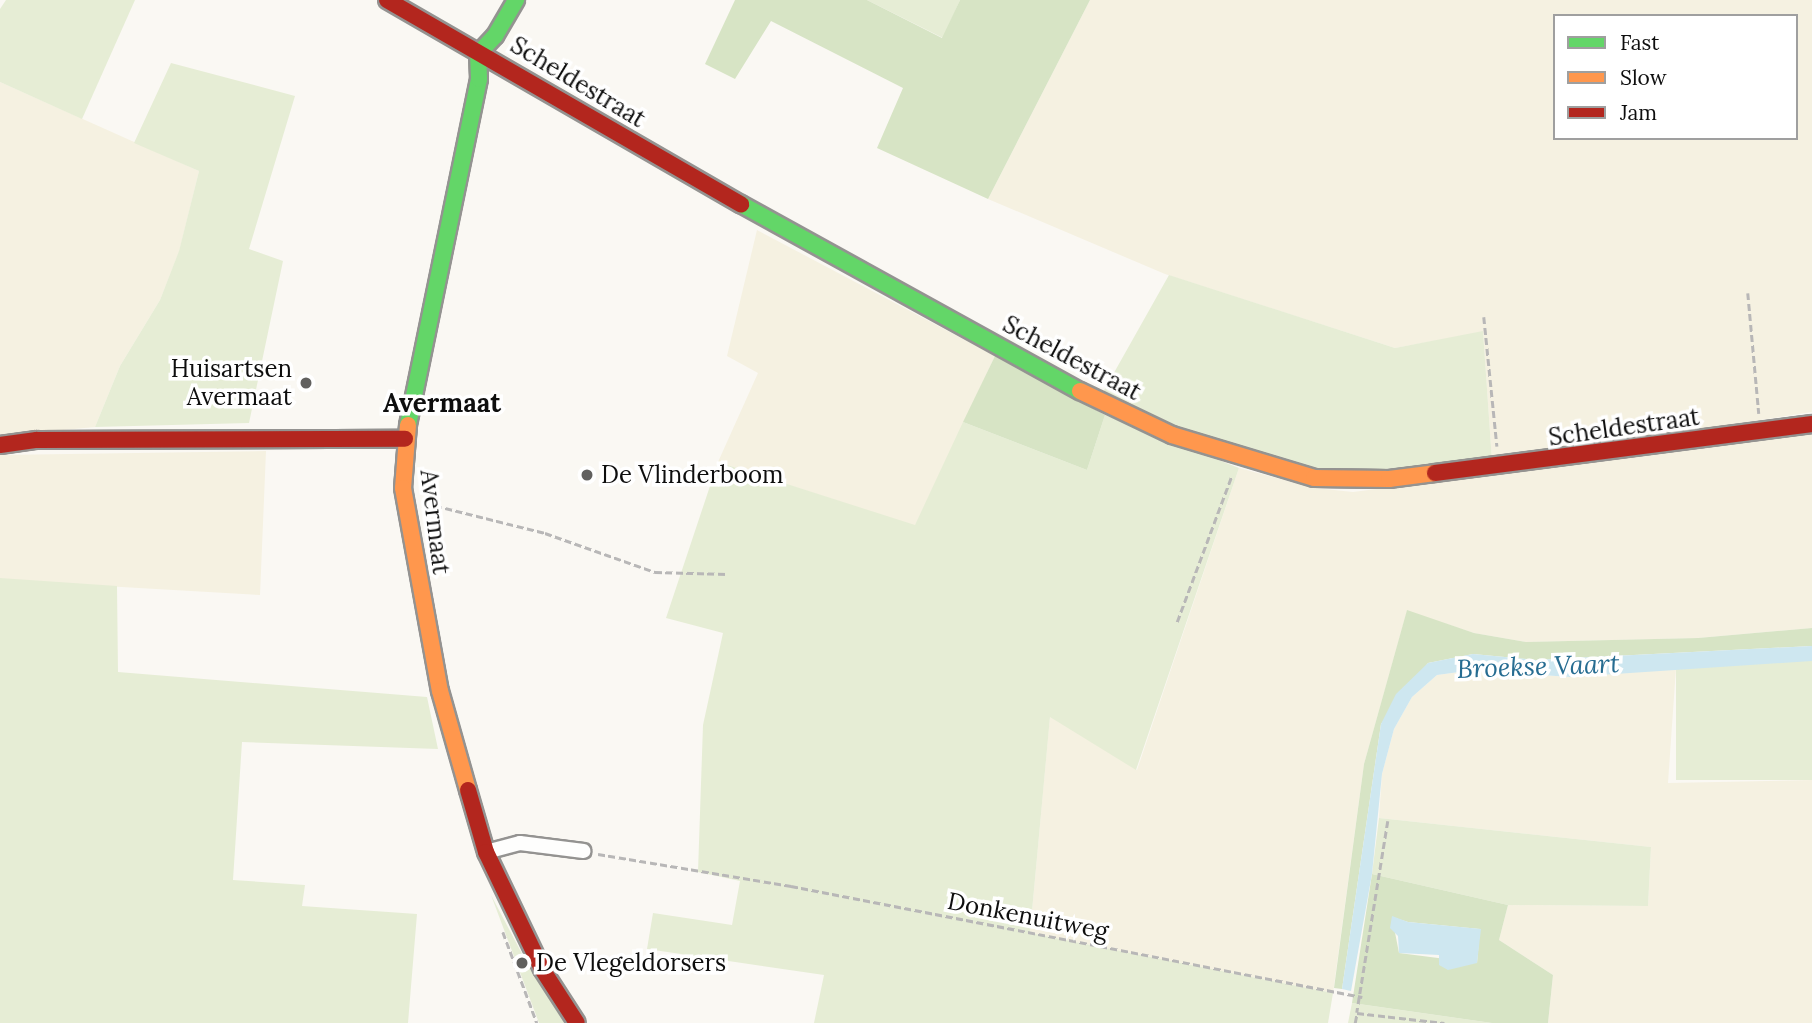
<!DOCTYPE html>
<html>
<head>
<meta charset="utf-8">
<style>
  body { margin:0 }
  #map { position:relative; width:1812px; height:1023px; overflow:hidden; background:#faf8f3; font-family:Lora,serif }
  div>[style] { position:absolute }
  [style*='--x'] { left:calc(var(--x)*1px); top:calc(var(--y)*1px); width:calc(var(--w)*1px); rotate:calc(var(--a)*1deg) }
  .farmland>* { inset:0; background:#f5f1e1 }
  .green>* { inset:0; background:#e6edd5; transform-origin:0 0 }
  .forest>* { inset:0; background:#d7e4c5 }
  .water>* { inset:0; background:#cee7f0 }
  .path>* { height:2.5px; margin-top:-1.25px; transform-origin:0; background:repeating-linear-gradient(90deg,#b8b7b7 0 7px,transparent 0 10.5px) }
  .roads { filter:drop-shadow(2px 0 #949391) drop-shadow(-2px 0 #949391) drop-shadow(0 2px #949391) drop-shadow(0 -2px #949391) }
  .street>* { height:14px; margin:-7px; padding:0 7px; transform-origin:7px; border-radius:7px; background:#fefefd }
  .fast>* { height:16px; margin:-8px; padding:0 8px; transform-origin:8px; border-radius:8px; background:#63d668 }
  .slow>* { height:16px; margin:-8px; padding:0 8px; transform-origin:8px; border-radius:8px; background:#ff974d }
  .jam>* { height:16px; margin:-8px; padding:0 8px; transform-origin:8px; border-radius:8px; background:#b3261e }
  .dots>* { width:19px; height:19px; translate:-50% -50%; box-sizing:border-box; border:4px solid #fff; border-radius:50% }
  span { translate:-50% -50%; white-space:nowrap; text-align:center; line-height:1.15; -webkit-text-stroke:7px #fff; paint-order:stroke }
  .street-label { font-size:24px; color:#0e0e0e }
  .poi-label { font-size:24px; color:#0e0e0e }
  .right { translate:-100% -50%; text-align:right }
  .left { translate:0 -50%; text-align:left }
  .neighbourhood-label { font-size:26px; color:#0e0e0e; font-weight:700 }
  .water-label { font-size:26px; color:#266c91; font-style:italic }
  .legend { position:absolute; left:1553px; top:14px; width:245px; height:126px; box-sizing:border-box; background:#fff; border:2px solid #9f9f9f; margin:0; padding:9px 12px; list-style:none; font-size:21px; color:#0e0e0e }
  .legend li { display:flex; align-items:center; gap:14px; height:35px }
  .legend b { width:35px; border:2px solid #9f9f9f }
</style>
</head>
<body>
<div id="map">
  <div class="farmland">
    <div style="clip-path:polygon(evenodd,1090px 0,1812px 0,1812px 412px,1492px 461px,1483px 332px,1395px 348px,1165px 274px,988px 199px,1090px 0,1555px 16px,1796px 16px,1796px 138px,1555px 138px,1555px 16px)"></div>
    <div style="clip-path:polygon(0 82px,199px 171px,179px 252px,160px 300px,120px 366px,95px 427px,0 436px)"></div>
    <div style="clip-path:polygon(757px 230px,995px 356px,915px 526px,718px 462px,758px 373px,727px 356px)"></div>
    <div style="clip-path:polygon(1812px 433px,1812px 628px,1698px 638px,1526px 642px,1474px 633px,1407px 611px,1364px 764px,1333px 993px,1030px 933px,1050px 716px,1137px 770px,1239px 468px,1315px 488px,1353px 492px)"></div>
    <div style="clip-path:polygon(266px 451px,260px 595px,0 580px,0 455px)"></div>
    <div style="clip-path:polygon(1676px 668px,1668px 783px,1812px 780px,1812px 1023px,1548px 1023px,1553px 975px,1499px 940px,1508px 905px,1648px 906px,1651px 847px,1379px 818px,1382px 774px,1394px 729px,1412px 697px,1437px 675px,1474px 670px,1570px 677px)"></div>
  </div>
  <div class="green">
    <div style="clip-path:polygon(6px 0,135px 0,82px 119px,0 82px,0 9px)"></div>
    <div style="clip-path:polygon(867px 0,960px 0,943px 38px)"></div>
    <div style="clip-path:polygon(171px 63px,295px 96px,249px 249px,283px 261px,249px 423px,95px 427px,120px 366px,160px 300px,179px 251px,199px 171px,134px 143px)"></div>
    <div style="clip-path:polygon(1169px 275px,1395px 348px,1483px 331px,1492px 461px,1344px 472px,1301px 466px,1210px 442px,1102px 394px)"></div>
    <div style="clip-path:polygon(1105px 415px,1239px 468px,1136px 770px,1050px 717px,1030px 933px,1333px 993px,1328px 1023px,814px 1023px,824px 975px,647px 949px,653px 913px,732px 925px,740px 881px,698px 872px,703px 725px,723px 633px,666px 618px,718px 462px,915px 525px,963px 422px,1087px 470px)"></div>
    <div style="clip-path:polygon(0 578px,117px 586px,118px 672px,427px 697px,438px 749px,242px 742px,233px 880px,305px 885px,302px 906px,417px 914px,408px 1023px,0 1023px)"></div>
    <div style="left:1812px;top:661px;width:119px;height:136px;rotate:90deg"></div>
    <div style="clip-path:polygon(1379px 818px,1651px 847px,1648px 906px,1508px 905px,1372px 874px)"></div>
    <div style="clip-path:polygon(491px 895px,529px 967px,565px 1023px,539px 1023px)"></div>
    <div style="clip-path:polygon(1352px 1003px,1492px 1023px,1348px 1023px)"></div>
  </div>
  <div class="forest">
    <div style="clip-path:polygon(735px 0,867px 0,942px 38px,960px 0,1090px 0,988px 199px,877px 148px,903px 88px,771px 21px,735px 79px,705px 64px)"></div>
    <div style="clip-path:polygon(995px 356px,1105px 415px,1087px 470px,963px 422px)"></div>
    <div style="clip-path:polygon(1407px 610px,1474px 633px,1526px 642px,1698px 638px,1812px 628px,1812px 646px,1536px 660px,1473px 654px,1428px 663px,1381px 724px,1342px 989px,1334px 988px,1364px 764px)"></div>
    <div style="clip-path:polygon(evenodd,1372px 874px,1508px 905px,1499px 940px,1553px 975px,1548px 1023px,1492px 1023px,1352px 1003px,1372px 874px,1392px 917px,1408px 922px,1480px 929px,1477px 963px,1399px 953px,1392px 917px)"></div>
  </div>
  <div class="water">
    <div style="clip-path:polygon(1812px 646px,1812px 661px,1570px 677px,1474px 670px,1437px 675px,1412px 697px,1394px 729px,1382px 774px,1372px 874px,1351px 991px,1342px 989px,1381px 724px,1396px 694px,1428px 663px,1473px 654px,1536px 660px)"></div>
    <div style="clip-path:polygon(1392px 916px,1408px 922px,1481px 929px,1477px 963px,1448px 970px,1439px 965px,1439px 955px,1399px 953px,1398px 936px,1390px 928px)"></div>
  </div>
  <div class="path">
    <div style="--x:1748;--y:293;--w:121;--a:84.8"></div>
    <div style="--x:1484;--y:317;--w:130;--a:84.2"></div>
    <div style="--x:425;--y:503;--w:124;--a:14"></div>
    <div style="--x:545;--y:533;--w:117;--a:19.5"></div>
    <div style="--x:655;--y:572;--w:72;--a:1.6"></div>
    <div style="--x:1177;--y:622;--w:157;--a:-69.5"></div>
    <div style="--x:1388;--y:821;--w:194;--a:99.2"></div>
    <div style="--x:1357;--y:1013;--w:88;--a:6.6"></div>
    <div style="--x:598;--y:854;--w:196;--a:9.4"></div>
    <div style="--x:791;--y:886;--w:582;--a:11"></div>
    <div style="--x:503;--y:932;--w:97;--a:69.5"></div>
    <div style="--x:1355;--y:1023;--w:10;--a:-79"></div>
  </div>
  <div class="roads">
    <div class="street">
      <div style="--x:486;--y:852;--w:35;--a:-15"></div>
      <div style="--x:520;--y:843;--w:64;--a:7.2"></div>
    </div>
    <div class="fast">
      <div style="--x:741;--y:204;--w:387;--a:28.9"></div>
      <div style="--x:408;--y:425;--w:353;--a:-78.4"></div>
      <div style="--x:479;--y:79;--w:25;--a:-92"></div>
      <div style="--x:478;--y:54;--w:25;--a:-47"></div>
      <div style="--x:495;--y:36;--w:42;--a:-59.7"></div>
    </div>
    <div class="slow">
      <div style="--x:1080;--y:391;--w:102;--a:25.6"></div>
      <div style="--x:1172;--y:435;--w:148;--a:16.8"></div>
      <div style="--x:1314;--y:478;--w:75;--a:0.8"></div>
      <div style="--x:1389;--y:479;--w:46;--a:-7.4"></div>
      <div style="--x:408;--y:425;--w:63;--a:94.5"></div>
      <div style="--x:403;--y:488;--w:206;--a:79.7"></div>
      <div style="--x:440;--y:691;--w:103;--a:74.2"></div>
    </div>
    <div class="jam">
      <div style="--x:387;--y:0;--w:409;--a:30"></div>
      <div style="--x:0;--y:445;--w:37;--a:-8"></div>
      <div style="--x:37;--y:440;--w:368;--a:-0.2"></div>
      <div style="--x:1435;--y:473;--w:380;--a:-7.4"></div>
      <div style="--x:468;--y:790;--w:65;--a:73.8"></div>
      <div style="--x:486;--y:852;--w:130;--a:64.4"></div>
      <div style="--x:542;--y:969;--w:64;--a:57.1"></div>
    </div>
  </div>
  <div class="dots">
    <div style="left:306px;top:383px;background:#61605e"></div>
    <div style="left:587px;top:475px;background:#61605e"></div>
    <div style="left:522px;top:963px;background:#61605e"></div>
  </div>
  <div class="street-label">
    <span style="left:578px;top:82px;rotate:31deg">Scheldestraat</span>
    <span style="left:1072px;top:358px;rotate:28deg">Scheldestraat</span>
    <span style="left:1624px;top:427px;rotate:-8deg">Scheldestraat</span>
    <span style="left:435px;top:522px;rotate:83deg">Avermaat</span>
    <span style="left:1028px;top:916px;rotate:11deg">Donkenuitweg</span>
  </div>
  <div class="poi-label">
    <span class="right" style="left:292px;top:383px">Huisartsen<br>Avermaat</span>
    <span class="left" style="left:601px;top:475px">De Vlinderboom</span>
    <span class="left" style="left:536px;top:963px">De Vlegeldorsers</span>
  </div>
  <div class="neighbourhood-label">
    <span style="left:442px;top:403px">Avermaat</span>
  </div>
  <div class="water-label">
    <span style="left:1538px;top:666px;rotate:-2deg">Broekse Vaart</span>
  </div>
  <ul class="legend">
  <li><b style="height:9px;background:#63d668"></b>Fast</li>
  <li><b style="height:9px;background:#ff974d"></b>Slow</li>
  <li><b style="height:9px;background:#b3261e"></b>Jam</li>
  </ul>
</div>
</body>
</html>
